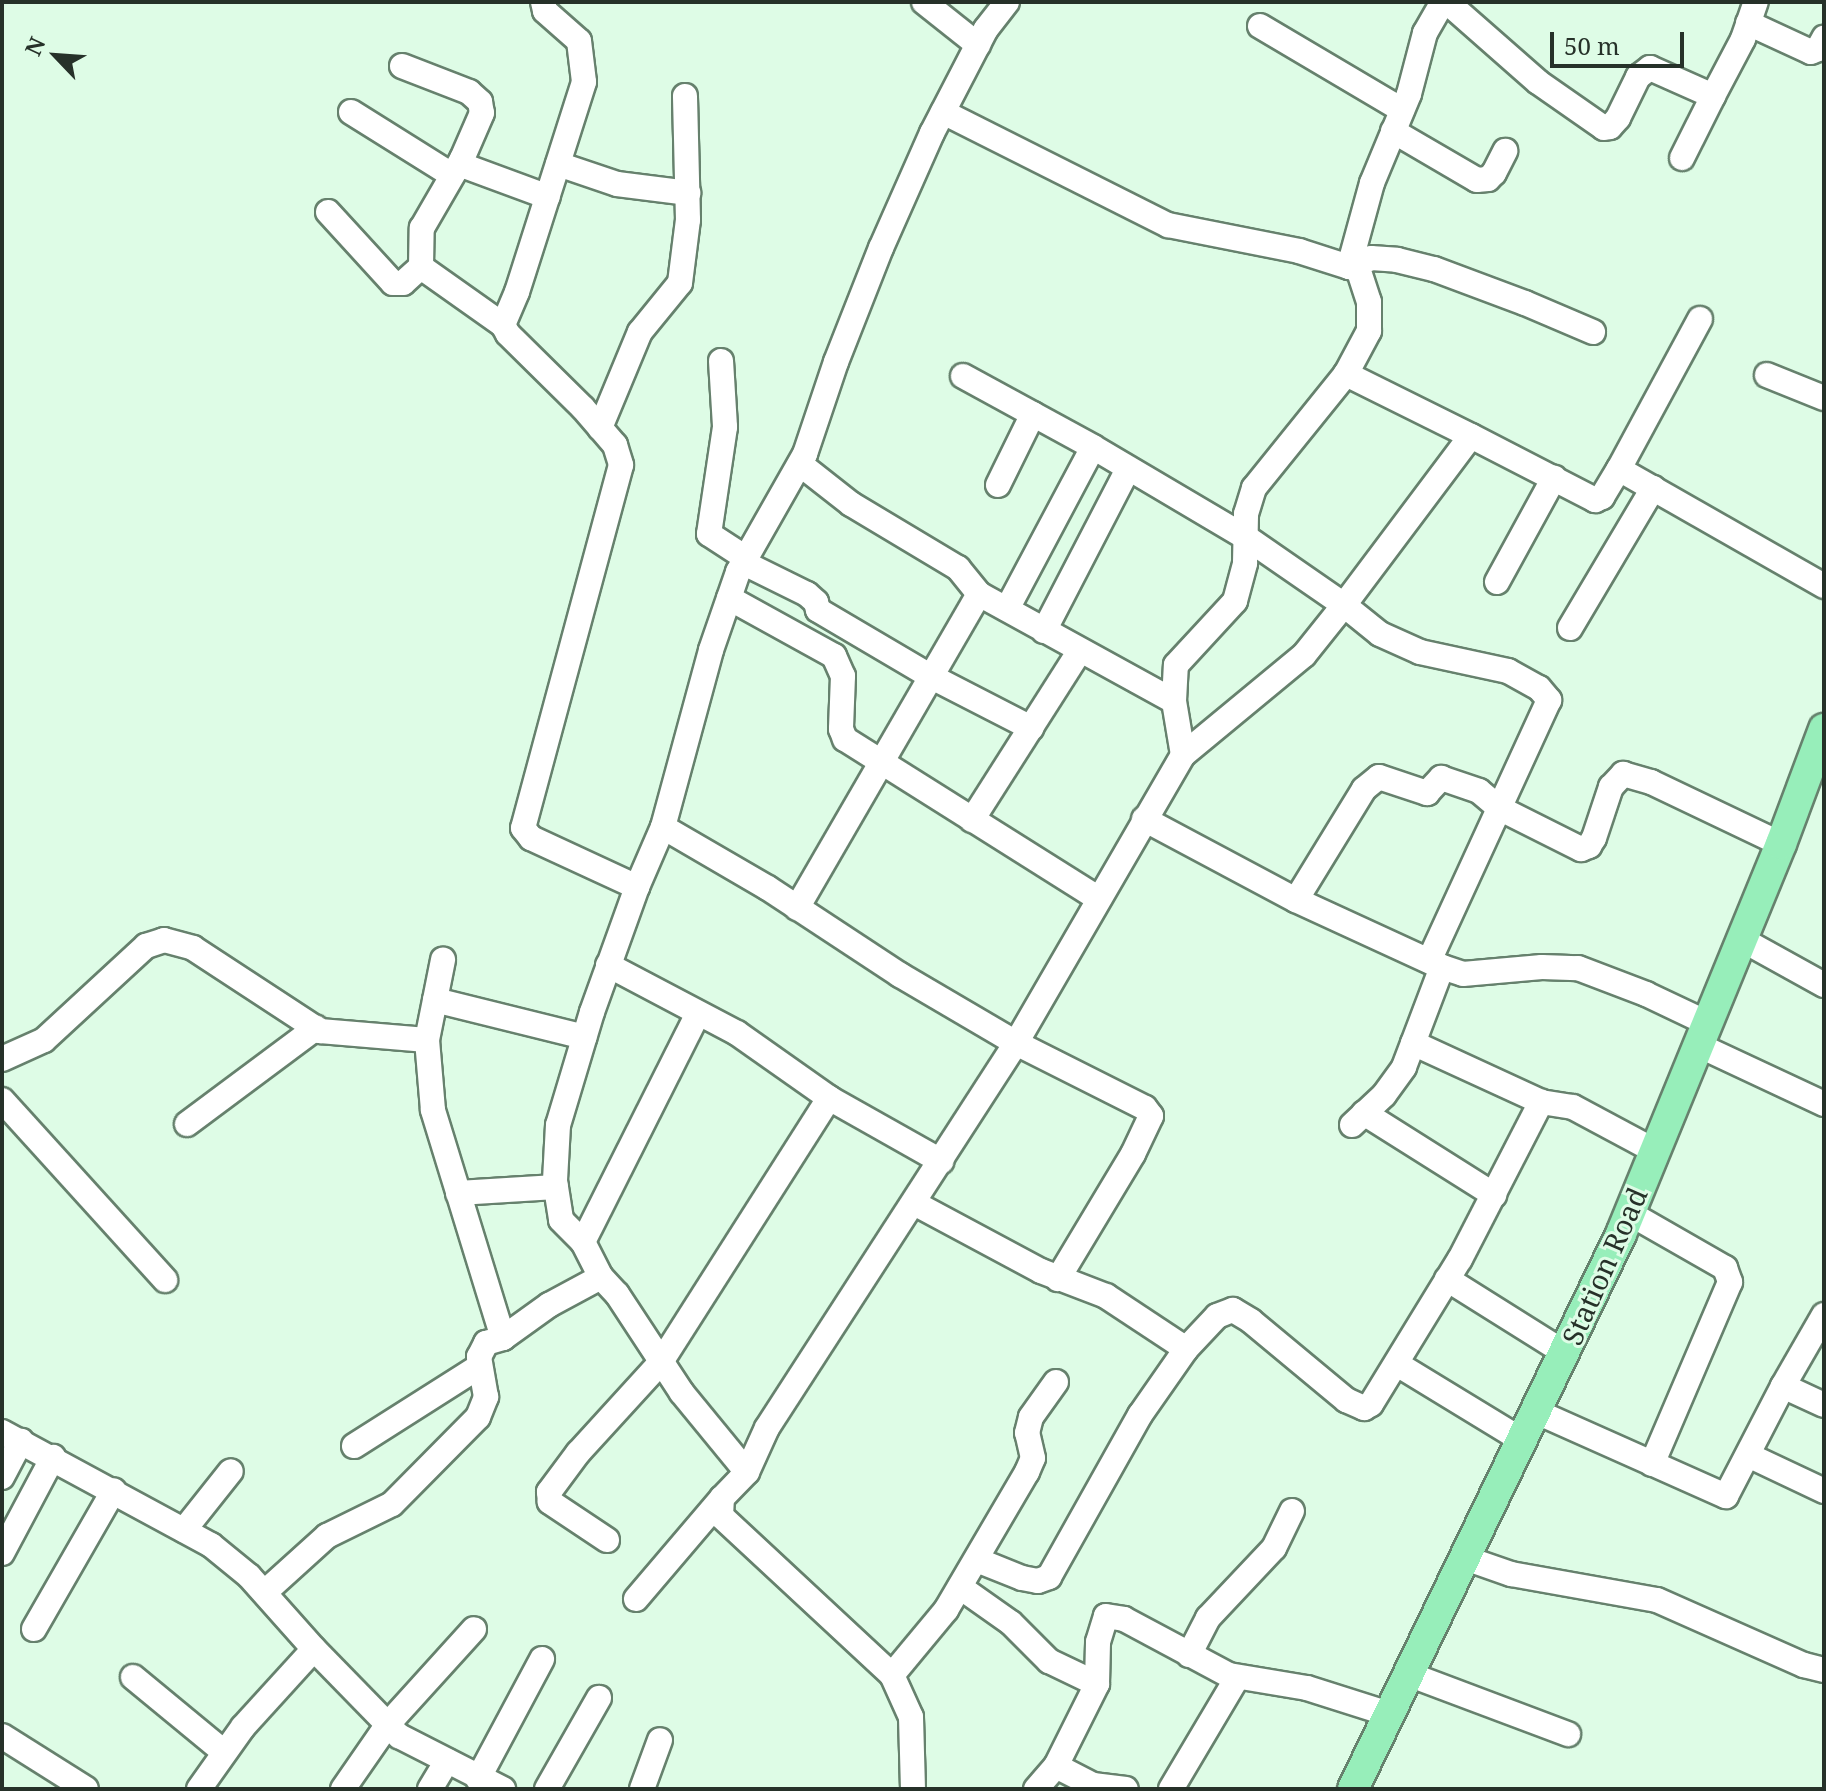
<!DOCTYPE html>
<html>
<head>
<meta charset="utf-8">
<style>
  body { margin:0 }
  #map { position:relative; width:1826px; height:1791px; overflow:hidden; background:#defce6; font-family:"Noto Serif",serif }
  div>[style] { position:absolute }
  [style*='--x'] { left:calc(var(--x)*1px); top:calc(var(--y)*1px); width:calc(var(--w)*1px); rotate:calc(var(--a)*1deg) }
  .roads { filter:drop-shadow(2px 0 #66816d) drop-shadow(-2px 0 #66816d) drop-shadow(0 2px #66816d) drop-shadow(0 -2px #66816d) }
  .minor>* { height:24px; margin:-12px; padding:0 12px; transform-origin:12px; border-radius:12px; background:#fff }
  .major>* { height:30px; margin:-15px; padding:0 15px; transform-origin:15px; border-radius:15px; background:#97eeba }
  span { translate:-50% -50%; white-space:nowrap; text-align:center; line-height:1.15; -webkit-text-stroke:6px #defce6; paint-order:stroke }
  .street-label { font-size:28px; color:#263129 }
  .frame { position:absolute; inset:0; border:4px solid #263129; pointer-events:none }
  .north { position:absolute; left:16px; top:16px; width:80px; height:80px; -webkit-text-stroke:6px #defce6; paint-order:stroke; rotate:295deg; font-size:22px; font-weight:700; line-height:32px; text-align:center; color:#263129 }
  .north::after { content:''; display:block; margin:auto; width:28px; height:36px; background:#263129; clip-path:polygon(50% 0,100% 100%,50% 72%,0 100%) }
  .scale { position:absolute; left:1550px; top:32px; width:134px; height:36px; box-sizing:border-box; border:4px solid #263129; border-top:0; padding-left:10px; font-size:24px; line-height:28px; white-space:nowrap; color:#263129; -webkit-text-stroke:6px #defce6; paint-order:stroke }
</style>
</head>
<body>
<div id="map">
  <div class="roads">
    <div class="minor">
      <div style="--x:543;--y:2;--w:9;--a:77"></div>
      <div style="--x:545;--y:11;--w:45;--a:41.4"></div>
      <div style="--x:579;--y:41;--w:41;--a:83"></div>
      <div style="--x:584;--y:82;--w:220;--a:107.7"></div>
      <div style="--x:517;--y:292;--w:36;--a:113"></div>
      <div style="--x:503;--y:325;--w:10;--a:61"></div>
      <div style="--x:508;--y:334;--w:105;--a:44.6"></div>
      <div style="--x:583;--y:408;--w:49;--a:49.1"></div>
      <div style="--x:615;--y:445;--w:21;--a:73"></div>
      <div style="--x:621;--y:465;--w:376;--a:105.1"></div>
      <div style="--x:523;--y:828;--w:13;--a:51"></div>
      <div style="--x:531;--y:838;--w:117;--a:24.8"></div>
      <div style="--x:637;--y:887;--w:133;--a:109.8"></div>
      <div style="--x:592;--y:1012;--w:118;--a:106.7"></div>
      <div style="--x:558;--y:1125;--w:56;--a:93.1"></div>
      <div style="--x:555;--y:1181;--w:39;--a:81"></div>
      <div style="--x:561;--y:1220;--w:31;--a:45"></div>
      <div style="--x:583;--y:1242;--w:39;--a:63"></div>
      <div style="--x:601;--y:1277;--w:23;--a:47"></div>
      <div style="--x:617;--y:1294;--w:118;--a:56.7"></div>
      <div style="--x:682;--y:1393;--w:102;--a:50.6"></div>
      <div style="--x:924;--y:2;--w:69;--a:38.5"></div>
      <div style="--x:1447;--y:2;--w:121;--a:41.3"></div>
      <div style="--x:1538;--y:82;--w:80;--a:34.9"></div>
      <div style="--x:1604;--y:128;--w:6;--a:-9"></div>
      <div style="--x:1610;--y:127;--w:12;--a:-48"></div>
      <div style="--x:1618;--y:118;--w:46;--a:-64"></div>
      <div style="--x:1638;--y:77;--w:15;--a:-37"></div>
      <div style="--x:1650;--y:68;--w:69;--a:24"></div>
      <div style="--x:1713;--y:96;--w:64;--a:-62.2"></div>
      <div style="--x:1743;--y:39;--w:39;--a:-71"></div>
      <div style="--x:1748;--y:23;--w:69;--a:24.7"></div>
      <div style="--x:1811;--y:52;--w:8;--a:-23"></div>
      <div style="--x:1818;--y:49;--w:13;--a:-61"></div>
      <div style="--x:1260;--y:26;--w:165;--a:30.6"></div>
      <div style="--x:402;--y:66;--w:72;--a:21.2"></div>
      <div style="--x:469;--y:92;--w:15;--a:42"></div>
      <div style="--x:480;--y:102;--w:11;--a:80"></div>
      <div style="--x:482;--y:113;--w:50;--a:113.5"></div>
      <div style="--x:462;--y:159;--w:9;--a:58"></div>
      <div style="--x:467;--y:167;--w:86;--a:20.3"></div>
      <div style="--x:351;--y:112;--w:119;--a:32"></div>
      <div style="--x:943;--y:112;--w:252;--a:26.7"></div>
      <div style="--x:1168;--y:225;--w:134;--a:11.2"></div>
      <div style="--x:1299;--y:251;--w:52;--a:17.7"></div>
      <div style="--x:1349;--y:267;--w:24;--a:-22"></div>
      <div style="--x:1371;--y:258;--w:26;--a:4"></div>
      <div style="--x:1397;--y:260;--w:38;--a:14"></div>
      <div style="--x:1434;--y:269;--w:97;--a:20.5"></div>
      <div style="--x:1525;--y:303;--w:74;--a:23.1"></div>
      <div style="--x:1393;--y:131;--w:97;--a:30.3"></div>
      <div style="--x:1477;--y:180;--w:11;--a:-5"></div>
      <div style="--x:1488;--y:179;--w:8;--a:-45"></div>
      <div style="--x:1494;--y:173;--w:25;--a:-63"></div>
      <div style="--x:1682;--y:158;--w:69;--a:-63.4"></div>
      <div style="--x:558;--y:164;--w:62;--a:18.7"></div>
      <div style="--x:617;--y:184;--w:72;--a:7.2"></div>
      <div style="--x:328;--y:212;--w:96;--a:47.5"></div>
      <div style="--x:393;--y:283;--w:10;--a:0"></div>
      <div style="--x:403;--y:283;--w:24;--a:-42"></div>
      <div style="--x:421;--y:267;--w:100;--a:35.3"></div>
      <div style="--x:421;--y:267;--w:39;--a:-89"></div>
      <div style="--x:422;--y:228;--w:80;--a:-59.9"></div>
      <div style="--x:1700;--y:319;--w:170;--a:118.4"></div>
      <div style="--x:1619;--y:469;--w:236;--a:29.7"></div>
      <div style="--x:721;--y:361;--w:66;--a:86.5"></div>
      <div style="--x:725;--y:427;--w:108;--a:98.5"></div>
      <div style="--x:709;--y:534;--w:44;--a:33"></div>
      <div style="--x:1767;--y:375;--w:61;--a:22"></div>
      <div style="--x:963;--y:376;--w:148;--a:28.6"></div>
      <div style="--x:600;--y:428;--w:104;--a:-67.4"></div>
      <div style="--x:640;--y:332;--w:63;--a:-50.8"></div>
      <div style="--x:680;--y:283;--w:64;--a:-82.8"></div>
      <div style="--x:688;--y:220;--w:124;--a:-91.4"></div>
      <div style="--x:1471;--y:436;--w:140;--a:27.3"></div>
      <div style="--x:1595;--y:500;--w:8;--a:-23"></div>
      <div style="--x:1602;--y:497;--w:33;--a:-59"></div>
      <div style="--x:800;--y:464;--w:65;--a:38.1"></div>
      <div style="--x:851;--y:504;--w:125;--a:30.9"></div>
      <div style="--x:958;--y:568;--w:33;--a:51"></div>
      <div style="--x:979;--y:594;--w:222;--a:28.8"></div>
      <div style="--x:998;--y:485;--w:79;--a:-63.8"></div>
      <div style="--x:744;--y:563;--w:70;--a:26.2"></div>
      <div style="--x:807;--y:594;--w:12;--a:42"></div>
      <div style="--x:816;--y:602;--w:8;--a:76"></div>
      <div style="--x:818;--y:610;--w:130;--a:30.5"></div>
      <div style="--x:930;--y:676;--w:114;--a:27.2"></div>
      <div style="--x:1497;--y:582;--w:119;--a:-61.3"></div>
      <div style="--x:729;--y:598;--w:120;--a:28.9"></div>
      <div style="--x:834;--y:656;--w:22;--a:66"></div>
      <div style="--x:843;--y:676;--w:53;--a:92.2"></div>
      <div style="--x:841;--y:729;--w:11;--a:68"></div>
      <div style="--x:845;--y:739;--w:300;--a:32.2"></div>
      <div style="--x:1007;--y:609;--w:183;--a:-62"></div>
      <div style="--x:1093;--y:447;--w:179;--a:30.6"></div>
      <div style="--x:1247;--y:538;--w:118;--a:34.6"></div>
      <div style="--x:1344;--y:605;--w:211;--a:-53.1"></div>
      <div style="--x:1471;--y:436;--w:140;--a:-153.6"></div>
      <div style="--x:1570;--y:628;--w:163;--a:-59.3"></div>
      <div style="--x:1044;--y:631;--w:182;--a:-62.6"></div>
      <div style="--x:1183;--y:755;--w:157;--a:-39.6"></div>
      <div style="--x:1304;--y:655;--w:64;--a:-51.3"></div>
      <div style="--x:1344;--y:605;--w:46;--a:38.9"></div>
      <div style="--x:1380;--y:634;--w:44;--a:24.2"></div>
      <div style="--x:1420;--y:652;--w:90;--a:12.2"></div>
      <div style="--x:1508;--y:671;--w:35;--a:29"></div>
      <div style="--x:1539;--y:688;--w:16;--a:50"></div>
      <div style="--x:1549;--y:700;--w:287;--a:114.7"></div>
      <div style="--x:1144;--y:819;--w:172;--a:28.1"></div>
      <div style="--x:1296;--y:900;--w:161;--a:24.7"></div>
      <div style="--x:1442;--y:967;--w:22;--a:18"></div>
      <div style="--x:1463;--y:974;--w:79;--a:-5.1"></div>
      <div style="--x:1542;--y:967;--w:36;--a:2"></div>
      <div style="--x:1578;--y:968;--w:73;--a:20.9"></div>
      <div style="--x:1646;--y:994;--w:68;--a:25.4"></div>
      <div style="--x:972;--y:820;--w:199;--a:-57.5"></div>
      <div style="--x:663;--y:827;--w:121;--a:30.2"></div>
      <div style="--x:768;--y:888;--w:158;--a:33.4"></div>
      <div style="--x:900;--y:975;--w:134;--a:30.4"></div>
      <div style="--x:1016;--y:1043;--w:144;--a:26.7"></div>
      <div style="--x:1145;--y:1108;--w:10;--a:53"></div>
      <div style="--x:1151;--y:1116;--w:42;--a:115.3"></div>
      <div style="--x:1133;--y:1154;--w:146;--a:121"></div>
      <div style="--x:637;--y:887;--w:65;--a:-66.6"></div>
      <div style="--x:663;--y:827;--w:183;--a:-74.8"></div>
      <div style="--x:711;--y:650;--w:83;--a:-70.9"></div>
      <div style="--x:738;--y:572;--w:136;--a:-60.4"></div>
      <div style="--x:805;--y:454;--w:97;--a:-71.4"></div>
      <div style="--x:836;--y:362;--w:123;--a:-68.5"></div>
      <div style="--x:881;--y:248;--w:126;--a:-66.1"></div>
      <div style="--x:932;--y:133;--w:117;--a:-62.6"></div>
      <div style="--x:986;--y:29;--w:34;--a:-52"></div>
      <div style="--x:1296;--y:900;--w:130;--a:-58.5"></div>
      <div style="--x:1364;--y:789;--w:19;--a:-39"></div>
      <div style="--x:1379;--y:777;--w:51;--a:18.4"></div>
      <div style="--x:1427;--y:793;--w:21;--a:-47"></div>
      <div style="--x:1441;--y:778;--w:40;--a:18.9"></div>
      <div style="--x:1479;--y:791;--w:26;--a:40"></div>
      <div style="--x:1499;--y:808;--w:92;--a:26.6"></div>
      <div style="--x:1581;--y:849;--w:9;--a:-21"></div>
      <div style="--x:1589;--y:846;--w:9;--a:-58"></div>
      <div style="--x:1594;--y:838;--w:54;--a:-71.6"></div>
      <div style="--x:1611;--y:787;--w:18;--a:-47"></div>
      <div style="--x:1623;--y:774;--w:29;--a:16"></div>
      <div style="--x:1651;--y:782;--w:144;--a:25.5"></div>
      <div style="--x:797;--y:908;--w:363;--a:-59.9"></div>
      <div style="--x:1741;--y:939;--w:95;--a:29"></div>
      <div style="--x:608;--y:965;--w:146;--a:27.8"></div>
      <div style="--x:737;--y:1033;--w:113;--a:35.2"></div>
      <div style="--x:829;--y:1098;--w:129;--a:29.4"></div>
      <div style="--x:435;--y:1000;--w:154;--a:13.9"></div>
      <div style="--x:1413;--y:1043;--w:141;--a:24.7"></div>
      <div style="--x:1541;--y:1102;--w:32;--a:9"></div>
      <div style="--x:1573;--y:1107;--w:93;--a:28.2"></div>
      <div style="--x:1698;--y:1045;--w:139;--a:25.1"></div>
      <div style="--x:2;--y:1059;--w:46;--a:-24.3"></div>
      <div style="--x:44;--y:1040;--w:139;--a:-42.7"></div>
      <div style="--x:146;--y:946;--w:19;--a:-18"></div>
      <div style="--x:164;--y:940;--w:30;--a:15"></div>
      <div style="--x:193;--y:948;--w:152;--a:33.2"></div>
      <div style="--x:320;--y:1031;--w:107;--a:4.8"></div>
      <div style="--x:2;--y:1100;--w:243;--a:47.8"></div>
      <div style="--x:1364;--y:1113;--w:154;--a:32.2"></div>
      <div style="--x:187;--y:1124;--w:161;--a:-36.7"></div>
      <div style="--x:1352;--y:1125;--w:44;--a:-43.2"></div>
      <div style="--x:1384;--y:1095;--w:34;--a:-54"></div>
      <div style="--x:1404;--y:1067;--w:107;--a:-69.2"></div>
      <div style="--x:458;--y:1193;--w:98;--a:-3.5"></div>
      <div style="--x:914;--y:1203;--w:144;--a:28.2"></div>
      <div style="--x:1041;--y:1271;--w:70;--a:21"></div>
      <div style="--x:1106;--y:1296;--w:96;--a:33.5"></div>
      <div style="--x:1629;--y:1213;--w:111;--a:29.8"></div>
      <div style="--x:1725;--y:1268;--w:15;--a:70"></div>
      <div style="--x:1730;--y:1282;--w:198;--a:113.2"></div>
      <div style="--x:583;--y:1242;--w:256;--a:-63.3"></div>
      <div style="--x:1447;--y:1279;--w:139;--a:32.1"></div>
      <div style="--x:503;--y:1338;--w:57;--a:-35.7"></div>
      <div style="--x:549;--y:1305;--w:59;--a:-28.3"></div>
      <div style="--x:1397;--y:1364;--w:148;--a:31.4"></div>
      <div style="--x:1783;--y:1386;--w:82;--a:-60"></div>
      <div style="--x:1537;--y:1412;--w:207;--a:24"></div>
      <div style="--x:1726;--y:1496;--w:124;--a:-62.6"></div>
      <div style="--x:1783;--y:1386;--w:45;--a:24.9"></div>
      <div style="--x:2;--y:1432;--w:238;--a:28.4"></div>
      <div style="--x:211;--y:1545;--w:49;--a:39.2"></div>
      <div style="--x:249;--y:1576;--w:98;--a:48.3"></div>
      <div style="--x:314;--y:1649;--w:122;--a:45.7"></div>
      <div style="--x:399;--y:1736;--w:117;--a:27"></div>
      <div style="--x:354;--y:1446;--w:149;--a:-32.4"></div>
      <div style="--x:1748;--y:1455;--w:84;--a:25.3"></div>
      <div style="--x:2;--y:1477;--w:41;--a:-62.2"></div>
      <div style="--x:184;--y:1530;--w:75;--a:-51.5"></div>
      <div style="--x:607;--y:1540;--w:69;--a:-146.3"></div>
      <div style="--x:550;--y:1502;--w:10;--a:-96"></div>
      <div style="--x:549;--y:1492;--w:49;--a:-53.4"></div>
      <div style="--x:578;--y:1453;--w:123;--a:-47.6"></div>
      <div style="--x:661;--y:1362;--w:313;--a:-57.5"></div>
      <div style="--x:2;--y:1553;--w:109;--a:-62"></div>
      <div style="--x:1465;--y:1558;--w:49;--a:19.2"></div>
      <div style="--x:1511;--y:1574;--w:148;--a:10.1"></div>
      <div style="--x:1657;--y:1600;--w:161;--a:23.9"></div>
      <div style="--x:1804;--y:1665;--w:21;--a:14"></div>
      <div style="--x:977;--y:1560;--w:48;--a:21.8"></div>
      <div style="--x:1022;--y:1578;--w:16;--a:11"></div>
      <div style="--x:1038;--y:1581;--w:12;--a:-20"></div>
      <div style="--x:1049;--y:1577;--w:186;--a:-60.7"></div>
      <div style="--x:1140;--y:1415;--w:80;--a:-55.1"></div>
      <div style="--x:1186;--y:1349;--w:45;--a:-46.8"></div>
      <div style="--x:1217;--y:1316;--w:17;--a:-21"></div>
      <div style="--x:1233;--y:1310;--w:21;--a:31"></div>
      <div style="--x:1251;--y:1321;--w:124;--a:39.7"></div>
      <div style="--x:1346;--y:1400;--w:20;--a:24"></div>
      <div style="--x:1364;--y:1408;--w:8;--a:-30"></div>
      <div style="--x:1371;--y:1404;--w:170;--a:-58.5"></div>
      <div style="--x:1460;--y:1259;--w:177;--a:-62.7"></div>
      <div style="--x:960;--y:1587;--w:62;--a:35.2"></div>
      <div style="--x:1011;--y:1623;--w:54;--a:45"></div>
      <div style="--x:1049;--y:1661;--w:53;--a:25.6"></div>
      <div style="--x:265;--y:1592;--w:84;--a:-42.1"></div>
      <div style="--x:327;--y:1536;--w:72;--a:-26.2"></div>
      <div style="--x:392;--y:1504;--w:122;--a:-45.3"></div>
      <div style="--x:478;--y:1417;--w:22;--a:-68"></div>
      <div style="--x:486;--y:1397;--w:41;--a:-99.9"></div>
      <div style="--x:479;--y:1357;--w:16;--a:-63"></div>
      <div style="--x:486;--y:1343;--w:18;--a:-16"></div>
      <div style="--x:503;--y:1338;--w:239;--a:-107.1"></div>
      <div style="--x:433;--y:1110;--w:70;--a:-94.9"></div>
      <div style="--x:427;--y:1040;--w:82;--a:-78.7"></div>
      <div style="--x:636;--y:1599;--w:133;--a:-49.6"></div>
      <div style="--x:34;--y:1629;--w:160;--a:-60.1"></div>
      <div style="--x:1189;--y:1655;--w:42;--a:-62.8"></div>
      <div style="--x:1208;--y:1618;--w:96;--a:-46.7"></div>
      <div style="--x:1274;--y:1548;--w:41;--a:-64.1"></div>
      <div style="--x:1408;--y:1674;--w:171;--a:20.6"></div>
      <div style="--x:892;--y:1675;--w:85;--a:-50.3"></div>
      <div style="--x:946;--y:1610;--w:160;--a:-59.6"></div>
      <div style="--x:1027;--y:1472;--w:15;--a:-67"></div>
      <div style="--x:1033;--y:1458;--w:26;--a:-103"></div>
      <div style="--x:1027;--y:1433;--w:16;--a:-76"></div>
      <div style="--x:1031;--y:1417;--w:43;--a:-54.5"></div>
      <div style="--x:133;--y:1677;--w:118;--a:39.5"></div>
      <div style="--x:2;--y:1736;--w:99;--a:32.2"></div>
      <div style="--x:1056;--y:1766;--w:42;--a:27.2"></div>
      <div style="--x:1093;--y:1785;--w:33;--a:7"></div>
      <div style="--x:478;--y:1779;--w:136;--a:-61.9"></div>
      <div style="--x:199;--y:1789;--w:76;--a:-54.6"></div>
      <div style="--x:243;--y:1727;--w:105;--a:-47.7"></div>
      <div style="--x:343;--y:1789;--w:79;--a:-55.3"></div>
      <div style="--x:388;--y:1724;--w:128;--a:-47.8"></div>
      <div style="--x:430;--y:1789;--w:33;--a:-59"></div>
      <div style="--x:547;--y:1789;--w:105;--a:-60.3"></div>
      <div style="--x:642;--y:1789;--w:52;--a:-69.8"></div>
      <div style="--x:913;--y:1789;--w:72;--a:-91.6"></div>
      <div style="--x:911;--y:1717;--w:46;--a:-114.3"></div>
      <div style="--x:892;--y:1675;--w:233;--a:-137.1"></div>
      <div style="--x:721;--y:1516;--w:18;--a:-87"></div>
      <div style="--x:722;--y:1498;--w:36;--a:-46"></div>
      <div style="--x:747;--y:1472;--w:48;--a:-65.6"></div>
      <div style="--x:767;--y:1428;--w:459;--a:-57.1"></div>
      <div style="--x:1016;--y:1043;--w:333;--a:-59.9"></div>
      <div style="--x:1183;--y:755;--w:55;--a:-99.5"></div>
      <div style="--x:1174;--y:701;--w:36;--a:-87"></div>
      <div style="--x:1176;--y:665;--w:87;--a:-47.3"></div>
      <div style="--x:1235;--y:601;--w:39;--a:-75"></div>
      <div style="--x:1245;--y:563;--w:49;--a:-88.8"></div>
      <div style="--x:1246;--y:514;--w:27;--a:-73"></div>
      <div style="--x:1254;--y:488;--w:146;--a:-51.1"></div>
      <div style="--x:1346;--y:374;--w:49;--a:-61.9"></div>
      <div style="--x:1369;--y:331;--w:29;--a:-90"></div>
      <div style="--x:1369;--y:302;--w:35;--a:-108"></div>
      <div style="--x:1358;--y:269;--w:9;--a:-167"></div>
      <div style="--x:1349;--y:267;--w:87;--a:-74.7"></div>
      <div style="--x:1372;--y:183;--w:96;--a:-67.4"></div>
      <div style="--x:1409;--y:94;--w:63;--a:-75.3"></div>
      <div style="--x:1425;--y:33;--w:36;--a:-60"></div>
      <div style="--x:1036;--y:1789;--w:30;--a:-49"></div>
      <div style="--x:1056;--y:1766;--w:92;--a:-63.4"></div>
      <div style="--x:1097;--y:1684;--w:42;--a:-88.6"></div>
      <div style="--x:1098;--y:1642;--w:27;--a:-73"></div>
      <div style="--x:1106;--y:1616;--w:18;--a:9"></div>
      <div style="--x:1124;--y:1619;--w:119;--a:28.1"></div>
      <div style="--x:1229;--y:1675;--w:79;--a:9.5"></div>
      <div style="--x:1307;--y:1688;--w:86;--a:17.6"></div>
      <div style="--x:1171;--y:1789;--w:129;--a:-59.3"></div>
    </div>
    <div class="major">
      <div style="--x:1353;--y:1789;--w:616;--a:-64.22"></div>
      <div style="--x:1621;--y:1234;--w:422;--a:-67.7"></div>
      <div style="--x:1781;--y:844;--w:123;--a:-69.5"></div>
    </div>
  </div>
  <div class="street-label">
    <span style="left:1604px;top:1266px;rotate:-66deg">Station Road</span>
  </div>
  <div class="frame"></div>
  <div class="north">N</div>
  <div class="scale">50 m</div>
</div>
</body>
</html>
